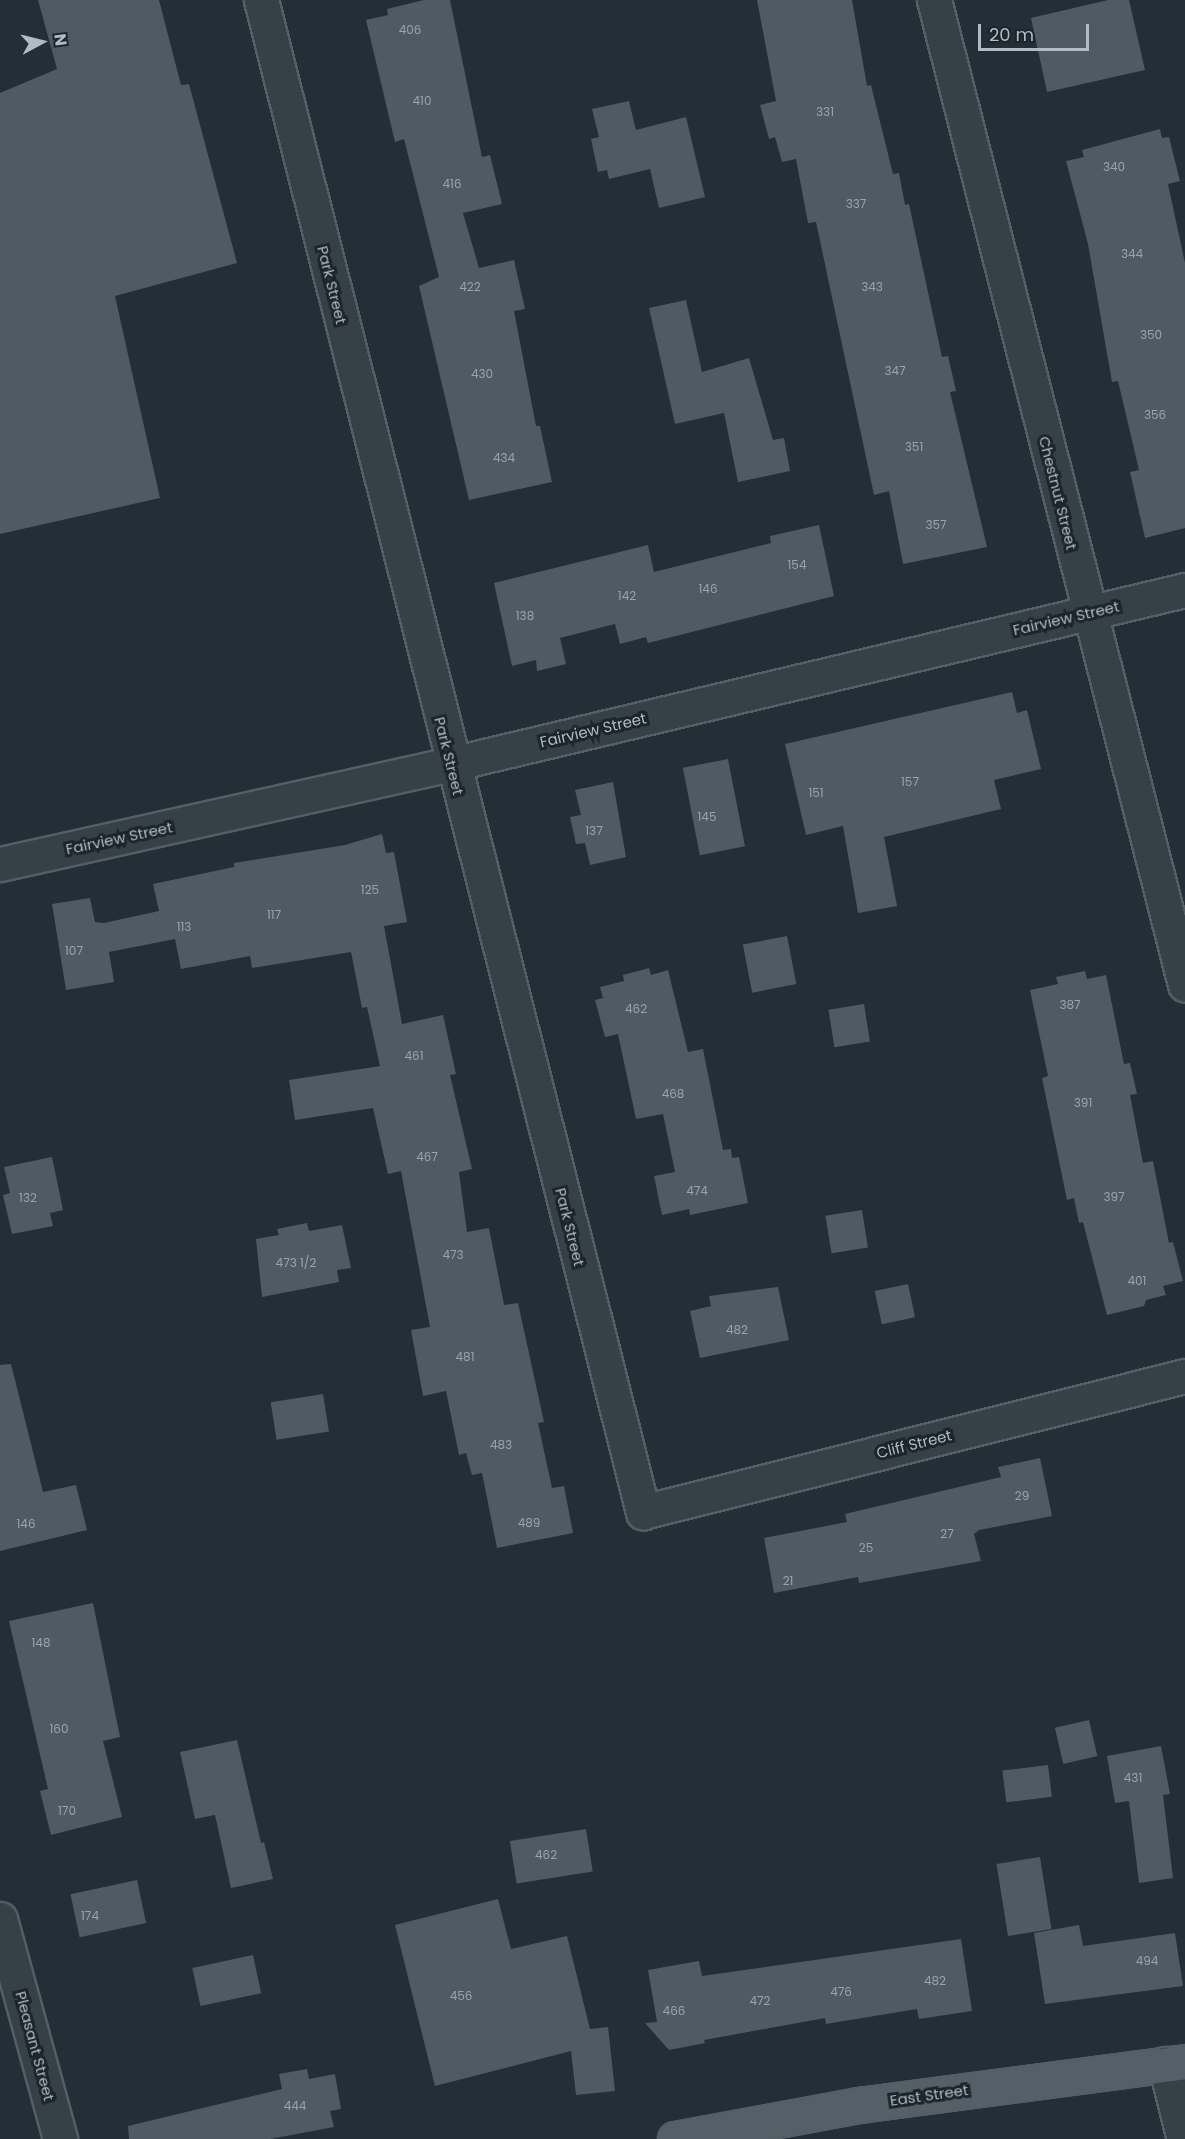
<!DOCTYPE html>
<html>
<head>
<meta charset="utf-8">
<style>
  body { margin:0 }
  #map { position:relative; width:1185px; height:2139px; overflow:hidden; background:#232e36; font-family:Poppins,sans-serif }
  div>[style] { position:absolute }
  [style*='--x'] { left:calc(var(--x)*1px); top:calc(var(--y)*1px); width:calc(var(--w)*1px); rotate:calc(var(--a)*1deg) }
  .building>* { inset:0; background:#4e5b65; transform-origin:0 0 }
  .roads { filter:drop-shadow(2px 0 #545e64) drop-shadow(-2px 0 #545e64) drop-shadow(0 2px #545e64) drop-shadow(0 -2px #545e64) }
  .minor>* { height:33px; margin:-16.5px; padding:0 16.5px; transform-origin:16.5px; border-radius:16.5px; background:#364047 }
  .major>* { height:33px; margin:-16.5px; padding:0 16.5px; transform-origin:16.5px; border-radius:16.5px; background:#545f67 }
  span { translate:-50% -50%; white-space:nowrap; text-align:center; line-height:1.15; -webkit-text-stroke:6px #1c252b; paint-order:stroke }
  .number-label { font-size:12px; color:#98a3ac }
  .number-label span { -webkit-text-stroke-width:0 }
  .street-label { font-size:15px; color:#b1bbc3 }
  .north { position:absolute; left:12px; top:12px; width:60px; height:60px; -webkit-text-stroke:4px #1c252b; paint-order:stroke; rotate:83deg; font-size:16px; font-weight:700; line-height:24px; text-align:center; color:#b1bbc3 }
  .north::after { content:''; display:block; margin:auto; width:21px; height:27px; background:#b1bbc3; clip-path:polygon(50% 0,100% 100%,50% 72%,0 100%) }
  .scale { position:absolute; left:978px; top:24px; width:111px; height:27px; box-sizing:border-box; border:3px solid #b1bbc3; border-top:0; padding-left:8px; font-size:18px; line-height:21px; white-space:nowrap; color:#b1bbc3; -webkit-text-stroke:4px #1c252b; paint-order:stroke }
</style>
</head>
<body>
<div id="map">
  <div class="building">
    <div style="clip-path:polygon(38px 0,159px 0,181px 85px,189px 84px,237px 263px,115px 296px,160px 498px,0 534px,0 93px,57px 69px)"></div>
    <div style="clip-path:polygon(424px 0,450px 0,482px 157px,490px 155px,502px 204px,463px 213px,479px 268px,514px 260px,525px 309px,514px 311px,536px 426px,540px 426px,552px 482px,469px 500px,419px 286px,439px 277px,404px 139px,395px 142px,366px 20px,388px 15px,387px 9px)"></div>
    <div style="clip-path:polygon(757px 0,852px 0,867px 86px,871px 85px,893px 174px,899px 173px,905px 205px,909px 204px,942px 357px,948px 356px,956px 391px,950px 392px,987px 547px,903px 564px,889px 491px,874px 495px,816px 222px,808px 223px,796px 159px,782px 162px,775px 137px,769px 139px,760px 105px,776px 101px)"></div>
    <div style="clip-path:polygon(1108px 0,1129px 0,1145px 70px,1047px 92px,1031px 18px)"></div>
    <div style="clip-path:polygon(629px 101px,636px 130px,686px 117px,705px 197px,659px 208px,650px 169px,609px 179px,607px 170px,598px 172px,591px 139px,599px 137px,592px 109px)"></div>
    <div style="clip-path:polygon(1160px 129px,1162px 138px,1169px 137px,1180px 181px,1168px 184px,1185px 263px,1185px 528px,1145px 538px,1130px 472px,1139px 470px,1118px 381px,1112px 382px,1088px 244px,1066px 161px,1084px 157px,1082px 150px)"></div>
    <div style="clip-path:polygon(686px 300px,702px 372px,749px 358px,773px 440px,784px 438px,790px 471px,738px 482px,724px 413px,675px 424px,649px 308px)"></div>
    <div style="clip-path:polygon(819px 525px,834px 596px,648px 643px,646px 637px,620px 644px,615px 624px,560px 638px,566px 664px,537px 671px,536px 660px,512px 666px,494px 583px,648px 545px,654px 572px,771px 543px,770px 536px)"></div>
    <div style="clip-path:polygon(1012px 692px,1017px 713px,1027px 710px,1041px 769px,994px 780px,1001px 809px,884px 837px,897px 906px,858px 913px,843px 826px,806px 835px,785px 744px)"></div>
    <div style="left:728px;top:759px;width:89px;height:46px;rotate:79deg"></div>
    <div style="clip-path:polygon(613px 782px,626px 857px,590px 865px,585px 843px,576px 844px,570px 817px,581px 815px,575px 790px)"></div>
    <div style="clip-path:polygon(382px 834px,386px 853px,394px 852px,407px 922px,384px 926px,402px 1024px,443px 1015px,456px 1074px,450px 1075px,472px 1169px,459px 1172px,467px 1232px,489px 1228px,504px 1305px,518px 1303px,544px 1422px,538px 1423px,552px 1488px,564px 1486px,573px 1533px,497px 1548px,482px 1473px,472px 1475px,466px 1453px,459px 1455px,446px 1391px,423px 1396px,411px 1330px,430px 1327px,401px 1171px,388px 1174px,373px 1108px,295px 1120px,289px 1080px,380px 1066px,367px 1007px,362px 1008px,351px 952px,252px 968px,250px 956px,181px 969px,175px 939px,109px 952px,114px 982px,66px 990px,52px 904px,90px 898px,95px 922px,104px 923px,159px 911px,153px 884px,234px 867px,234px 863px,345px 845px)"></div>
    <div style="left:787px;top:936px;width:49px;height:45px;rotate:79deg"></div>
    <div style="clip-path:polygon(649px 968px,651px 975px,668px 970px,688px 1052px,703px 1049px,723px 1150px,731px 1149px,732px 1158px,739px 1157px,748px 1203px,690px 1215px,689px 1209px,662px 1215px,654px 1176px,675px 1172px,663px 1114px,636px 1119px,618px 1034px,605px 1037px,595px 1000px,603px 998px,600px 987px,624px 981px,623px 975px)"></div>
    <div style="clip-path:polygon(1085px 971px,1087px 979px,1106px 975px,1124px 1064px,1130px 1063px,1137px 1094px,1130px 1095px,1143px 1163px,1153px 1161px,1169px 1243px,1173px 1242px,1183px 1281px,1163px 1286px,1166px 1295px,1146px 1300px,1144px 1306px,1107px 1315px,1083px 1222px,1079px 1223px,1074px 1198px,1067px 1200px,1042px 1078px,1048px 1076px,1030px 990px,1058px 984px,1056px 977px)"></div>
    <div style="left:864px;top:1004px;width:38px;height:36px;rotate:81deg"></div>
    <div style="clip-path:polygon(52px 1157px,63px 1210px,50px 1213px,53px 1226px,12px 1234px,3px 1195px,10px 1193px,4px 1167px)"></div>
    <div style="left:862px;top:1210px;width:38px;height:37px;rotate:81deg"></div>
    <div style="clip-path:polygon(307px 1223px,309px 1231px,342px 1225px,351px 1268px,337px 1270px,339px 1282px,262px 1297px,256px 1239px,279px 1235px,277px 1229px)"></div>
    <div style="left:908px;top:1284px;width:34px;height:34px;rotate:78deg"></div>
    <div style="clip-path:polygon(778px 1287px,789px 1340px,700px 1358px,690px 1311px,711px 1306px,709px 1296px)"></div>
    <div style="clip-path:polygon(11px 1364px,43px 1492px,76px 1485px,87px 1530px,0 1551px,0 1365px)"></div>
    <div style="left:323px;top:1394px;width:38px;height:53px;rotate:81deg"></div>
    <div style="clip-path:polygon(1040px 1458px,1052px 1516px,979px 1530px,974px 1534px,981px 1561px,859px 1583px,858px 1577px,774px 1593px,764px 1538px,847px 1522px,845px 1514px,1001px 1477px,998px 1467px)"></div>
    <div style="clip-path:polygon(93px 1603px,120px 1737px,103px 1741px,122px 1817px,51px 1835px,40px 1791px,48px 1789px,9px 1621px)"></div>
    <div style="left:1089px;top:1720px;width:37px;height:35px;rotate:77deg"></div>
    <div style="clip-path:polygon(237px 1740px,261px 1843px,264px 1842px,273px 1879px,231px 1888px,215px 1815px,195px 1819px,180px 1752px)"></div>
    <div style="clip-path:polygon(1161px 1746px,1170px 1794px,1163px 1795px,1173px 1878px,1139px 1883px,1129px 1801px,1115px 1803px,1107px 1756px)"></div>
    <div style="left:1048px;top:1765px;width:32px;height:46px;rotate:83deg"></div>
    <div style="left:586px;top:1829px;width:43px;height:77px;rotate:81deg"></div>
    <div style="left:1040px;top:1857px;width:73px;height:44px;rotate:81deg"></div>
    <div style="left:137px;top:1880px;width:44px;height:68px;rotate:78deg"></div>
    <div style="clip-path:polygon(498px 1899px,511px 1949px,567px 1936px,590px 2029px,608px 2027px,615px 2091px,576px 2095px,571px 2051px,435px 2086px,395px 1925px)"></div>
    <div style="clip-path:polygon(1079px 1925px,1083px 1946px,1175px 1933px,1183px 1986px,1045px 2004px,1034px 1933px)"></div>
    <div style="clip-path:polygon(961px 1939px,972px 2011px,919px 2019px,917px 2009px,826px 2024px,825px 2018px,704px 2040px,705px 2043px,669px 2050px,645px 2023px,657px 2022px,648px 1970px,699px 1961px,702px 1976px)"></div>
    <div style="left:253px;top:1955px;width:39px;height:62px;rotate:78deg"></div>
    <div style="clip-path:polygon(307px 2069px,309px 2079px,335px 2074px,341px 2109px,330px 2111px,334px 2127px,270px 2139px,129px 2139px,128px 2126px,282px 2089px,279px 2074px)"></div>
  </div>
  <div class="roads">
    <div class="minor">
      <div style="--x:261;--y:0;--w:1560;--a:75.82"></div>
      <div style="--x:643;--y:1512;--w:559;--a:-14.09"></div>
      <div style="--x:934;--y:0;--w:1016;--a:75.7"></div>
      <div style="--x:0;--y:864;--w:462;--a:-12.5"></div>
      <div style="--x:451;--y:764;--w:754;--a:-13.34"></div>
      <div style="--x:0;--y:1919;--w:228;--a:74.7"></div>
      <div style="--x:1165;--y:2064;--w:77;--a:75.8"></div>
    </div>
    <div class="major">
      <div style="--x:675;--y:2139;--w:187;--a:-10.5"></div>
      <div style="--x:859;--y:2105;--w:329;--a:-7.5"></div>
    </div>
  </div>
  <div class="number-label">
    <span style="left:410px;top:30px">406</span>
    <span style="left:422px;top:101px">410</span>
    <span style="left:825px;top:112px">331</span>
    <span style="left:1114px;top:167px">340</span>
    <span style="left:452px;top:184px">416</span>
    <span style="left:856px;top:204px">337</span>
    <span style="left:1132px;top:254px">344</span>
    <span style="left:470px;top:287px">422</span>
    <span style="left:872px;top:287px">343</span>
    <span style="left:1151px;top:335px">350</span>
    <span style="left:895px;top:371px">347</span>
    <span style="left:482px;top:374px">430</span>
    <span style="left:1155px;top:415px">356</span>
    <span style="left:914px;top:447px">351</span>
    <span style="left:504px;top:458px">434</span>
    <span style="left:936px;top:525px">357</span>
    <span style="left:797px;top:565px">154</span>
    <span style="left:708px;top:589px">146</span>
    <span style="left:627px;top:596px">142</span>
    <span style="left:525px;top:616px">138</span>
    <span style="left:910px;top:782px">157</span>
    <span style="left:816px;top:793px">151</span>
    <span style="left:707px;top:817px">145</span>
    <span style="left:594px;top:831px">137</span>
    <span style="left:370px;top:890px">125</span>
    <span style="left:274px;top:915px">117</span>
    <span style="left:184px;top:927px">113</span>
    <span style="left:74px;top:951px">107</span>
    <span style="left:1070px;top:1005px">387</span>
    <span style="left:636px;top:1009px">462</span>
    <span style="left:414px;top:1056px">461</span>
    <span style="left:673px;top:1094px">468</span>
    <span style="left:1083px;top:1103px">391</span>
    <span style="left:427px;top:1157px">467</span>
    <span style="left:697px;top:1191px">474</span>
    <span style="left:1114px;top:1197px">397</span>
    <span style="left:28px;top:1198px">132</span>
    <span style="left:453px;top:1255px">473</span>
    <span style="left:296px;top:1263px">473 1/2</span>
    <span style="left:1137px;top:1281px">401</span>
    <span style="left:737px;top:1330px">482</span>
    <span style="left:465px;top:1357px">481</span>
    <span style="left:501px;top:1445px">483</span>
    <span style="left:1022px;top:1496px">29</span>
    <span style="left:529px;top:1523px">489</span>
    <span style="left:26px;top:1524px">146</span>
    <span style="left:947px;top:1534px">27</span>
    <span style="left:866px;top:1548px">25</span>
    <span style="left:788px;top:1581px">21</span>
    <span style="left:41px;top:1643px">148</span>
    <span style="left:59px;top:1729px">160</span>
    <span style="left:1133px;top:1778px">431</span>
    <span style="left:67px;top:1811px">170</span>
    <span style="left:546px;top:1855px">462</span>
    <span style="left:90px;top:1916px">174</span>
    <span style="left:1147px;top:1961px">494</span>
    <span style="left:935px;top:1981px">482</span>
    <span style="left:841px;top:1992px">476</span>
    <span style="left:461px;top:1996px">456</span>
    <span style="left:760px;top:2001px">472</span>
    <span style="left:674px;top:2011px">466</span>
    <span style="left:295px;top:2106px">444</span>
  </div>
  <div class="street-label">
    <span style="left:332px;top:285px;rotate:76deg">Park Street</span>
    <span style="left:1058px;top:493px;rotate:76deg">Chestnut Street</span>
    <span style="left:1066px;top:618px;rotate:-13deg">Fairview Street</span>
    <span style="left:593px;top:730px;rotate:-13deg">Fairview Street</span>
    <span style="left:449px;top:756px;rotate:76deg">Park Street</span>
    <span style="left:119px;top:838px;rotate:-12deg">Fairview Street</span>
    <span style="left:570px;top:1227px;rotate:76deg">Park Street</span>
    <span style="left:914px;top:1444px;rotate:-14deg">Cliff Street</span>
    <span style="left:35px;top:2046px;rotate:75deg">Pleasant Street</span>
    <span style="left:929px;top:2095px;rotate:-8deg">East Street</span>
  </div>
  <div class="north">N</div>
  <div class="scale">20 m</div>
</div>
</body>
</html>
